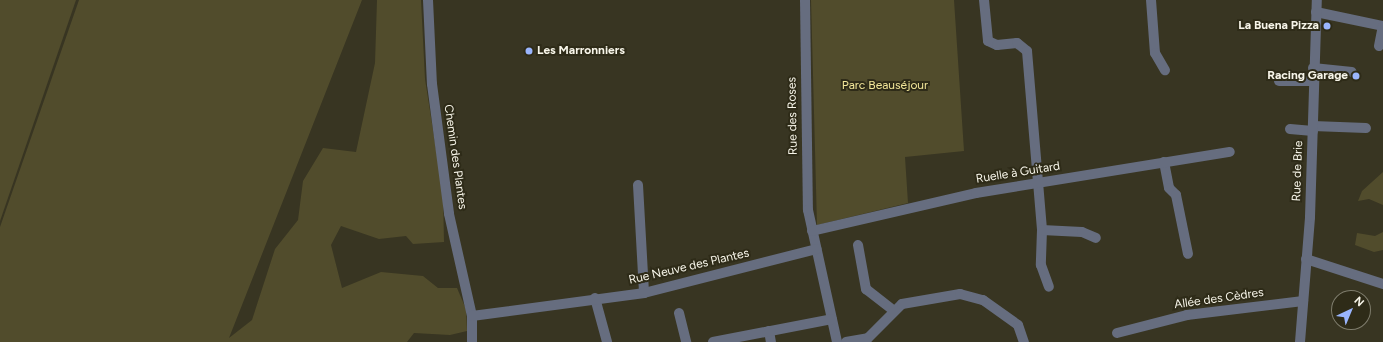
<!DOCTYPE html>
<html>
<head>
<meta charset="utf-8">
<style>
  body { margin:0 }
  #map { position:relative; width:1383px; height:342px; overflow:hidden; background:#383522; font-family:Figtree,sans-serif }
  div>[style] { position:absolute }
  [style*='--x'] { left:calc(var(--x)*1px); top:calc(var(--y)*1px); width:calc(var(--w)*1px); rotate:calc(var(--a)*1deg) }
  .green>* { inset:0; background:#514c2c }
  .minor>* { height:10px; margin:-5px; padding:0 5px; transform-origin:5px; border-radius:5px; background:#666d7f }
  .dots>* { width:11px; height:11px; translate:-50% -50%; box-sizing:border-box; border:2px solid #2e2b18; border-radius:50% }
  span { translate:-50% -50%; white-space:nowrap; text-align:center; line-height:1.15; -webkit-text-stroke:4px #2e2b18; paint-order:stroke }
  .poi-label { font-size:12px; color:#f7f5e9; font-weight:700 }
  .right { translate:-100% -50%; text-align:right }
  .left { translate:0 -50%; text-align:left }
  .park-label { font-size:12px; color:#f1e598 }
  .street-label { font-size:12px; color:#f7f5e9 }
  .north { position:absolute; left:1331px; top:290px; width:40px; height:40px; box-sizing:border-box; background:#2e2b18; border:1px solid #7e7c6c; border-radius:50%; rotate:44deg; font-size:11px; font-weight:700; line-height:16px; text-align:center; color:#f7f5e9 }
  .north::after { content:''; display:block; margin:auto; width:14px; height:18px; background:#9ab5fd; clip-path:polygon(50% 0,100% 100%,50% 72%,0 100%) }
</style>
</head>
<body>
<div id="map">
  <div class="green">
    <div style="clip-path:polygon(0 0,76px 0,0 221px)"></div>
    <div style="clip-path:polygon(79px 0,362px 0,229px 338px,252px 320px,275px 249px,298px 220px,303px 181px,323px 148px,356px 152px,375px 63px,377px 0,421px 0,425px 79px,443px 194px,444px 242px,413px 244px,406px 236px,379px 239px,341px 226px,331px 245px,342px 288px,381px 272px,423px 276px,438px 288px,457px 288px,466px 309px,467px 331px,450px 335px,414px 333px,407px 342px,0 342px,0 227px)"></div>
    <div style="clip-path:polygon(811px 0,954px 0,964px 151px,905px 157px,908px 203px,817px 225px)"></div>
    <div style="clip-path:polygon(1383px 172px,1383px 205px,1369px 199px,1358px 201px,1362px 191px)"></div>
    <div style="clip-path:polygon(1383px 232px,1383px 250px,1374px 252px,1355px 245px,1357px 233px,1375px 236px)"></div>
  </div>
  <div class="minor">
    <div style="--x:428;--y:0;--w:84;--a:87.3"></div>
    <div style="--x:432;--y:84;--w:131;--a:82.5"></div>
    <div style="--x:449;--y:214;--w:105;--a:77.3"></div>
    <div style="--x:472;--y:316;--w:26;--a:90"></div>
    <div style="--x:805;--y:0;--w:210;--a:89.2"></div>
    <div style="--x:808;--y:210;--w:135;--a:77.6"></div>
    <div style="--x:984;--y:0;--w:41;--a:84.4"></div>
    <div style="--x:988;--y:41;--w:10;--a:24"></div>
    <div style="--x:997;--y:45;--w:20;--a:-6"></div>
    <div style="--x:1017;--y:43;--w:13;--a:39"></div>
    <div style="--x:1027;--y:51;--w:180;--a:85.2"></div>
    <div style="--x:1042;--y:230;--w:35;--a:92"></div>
    <div style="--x:1041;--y:265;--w:23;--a:70"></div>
    <div style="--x:1151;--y:0;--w:53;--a:85.7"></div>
    <div style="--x:1155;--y:53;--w:20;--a:60"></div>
    <div style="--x:1316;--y:12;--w:68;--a:11.8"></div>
    <div style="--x:1379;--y:46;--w:20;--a:-79"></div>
    <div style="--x:1313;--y:68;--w:39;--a:6"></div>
    <div style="--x:1279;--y:81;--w:34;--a:0"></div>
    <div style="--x:1313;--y:126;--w:53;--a:2.2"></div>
    <div style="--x:1290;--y:129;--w:23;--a:5"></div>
    <div style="--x:1164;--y:162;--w:26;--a:79"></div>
    <div style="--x:1169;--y:188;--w:10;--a:45"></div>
    <div style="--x:1176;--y:195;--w:60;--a:78.5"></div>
    <div style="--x:638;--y:185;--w:108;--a:86.8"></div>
    <div style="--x:1042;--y:230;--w:40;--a:2.9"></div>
    <div style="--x:1082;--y:232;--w:15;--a:23"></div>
    <div style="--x:812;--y:231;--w:168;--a:-13"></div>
    <div style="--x:976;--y:193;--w:257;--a:-9.2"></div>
    <div style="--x:858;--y:245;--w:45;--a:79.7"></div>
    <div style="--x:866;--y:289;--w:34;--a:38"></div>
    <div style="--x:1306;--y:259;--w:81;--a:18"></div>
    <div style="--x:595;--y:298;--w:46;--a:74.7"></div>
    <div style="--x:679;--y:313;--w:30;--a:76"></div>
    <div style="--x:472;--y:316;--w:174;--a:-7.6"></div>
    <div style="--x:644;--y:293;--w:178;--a:-14.3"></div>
    <div style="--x:769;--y:331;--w:11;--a:80"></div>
    <div style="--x:1117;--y:333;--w:72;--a:-14.4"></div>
    <div style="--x:1187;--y:315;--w:117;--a:-6.9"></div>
    <div style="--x:713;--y:342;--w:121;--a:-10.9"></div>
    <div style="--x:846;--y:342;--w:22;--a:-10"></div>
    <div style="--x:868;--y:338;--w:48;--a:-45"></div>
    <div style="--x:902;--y:304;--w:59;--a:-9.8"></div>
    <div style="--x:960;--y:294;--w:24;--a:15"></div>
    <div style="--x:983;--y:300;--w:43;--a:35.5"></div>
    <div style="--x:1018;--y:325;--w:18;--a:71"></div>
    <div style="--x:1300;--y:342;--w:125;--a:-85.4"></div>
    <div style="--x:1310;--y:217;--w:217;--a:-88.2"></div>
  </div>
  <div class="dots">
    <div style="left:1327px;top:26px;background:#9ab5fd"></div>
    <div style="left:529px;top:51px;background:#9ab5fd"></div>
    <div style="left:1356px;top:76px;background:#9ab5fd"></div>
  </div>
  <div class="poi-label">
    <span class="right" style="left:1319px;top:26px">La Buena Pizza</span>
    <span class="left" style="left:537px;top:51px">Les Marronniers</span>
    <span class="right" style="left:1348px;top:76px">Racing Garage</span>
  </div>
  <div class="park-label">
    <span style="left:885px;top:86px">Parc Beauséjour</span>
  </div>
  <div class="street-label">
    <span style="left:793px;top:116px;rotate:-91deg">Rue des Roses</span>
    <span style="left:455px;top:157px;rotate:82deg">Chemin des Plantes</span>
    <span style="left:1298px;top:171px;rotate:-88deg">Rue de Brie</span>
    <span style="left:1018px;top:173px;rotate:-9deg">Ruelle à Guitard</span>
    <span style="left:689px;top:267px;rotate:-13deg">Rue Neuve des Plantes</span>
    <span style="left:1219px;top:299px;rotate:-8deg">Allée des Cèdres</span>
  </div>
  <div class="north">N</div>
</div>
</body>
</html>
